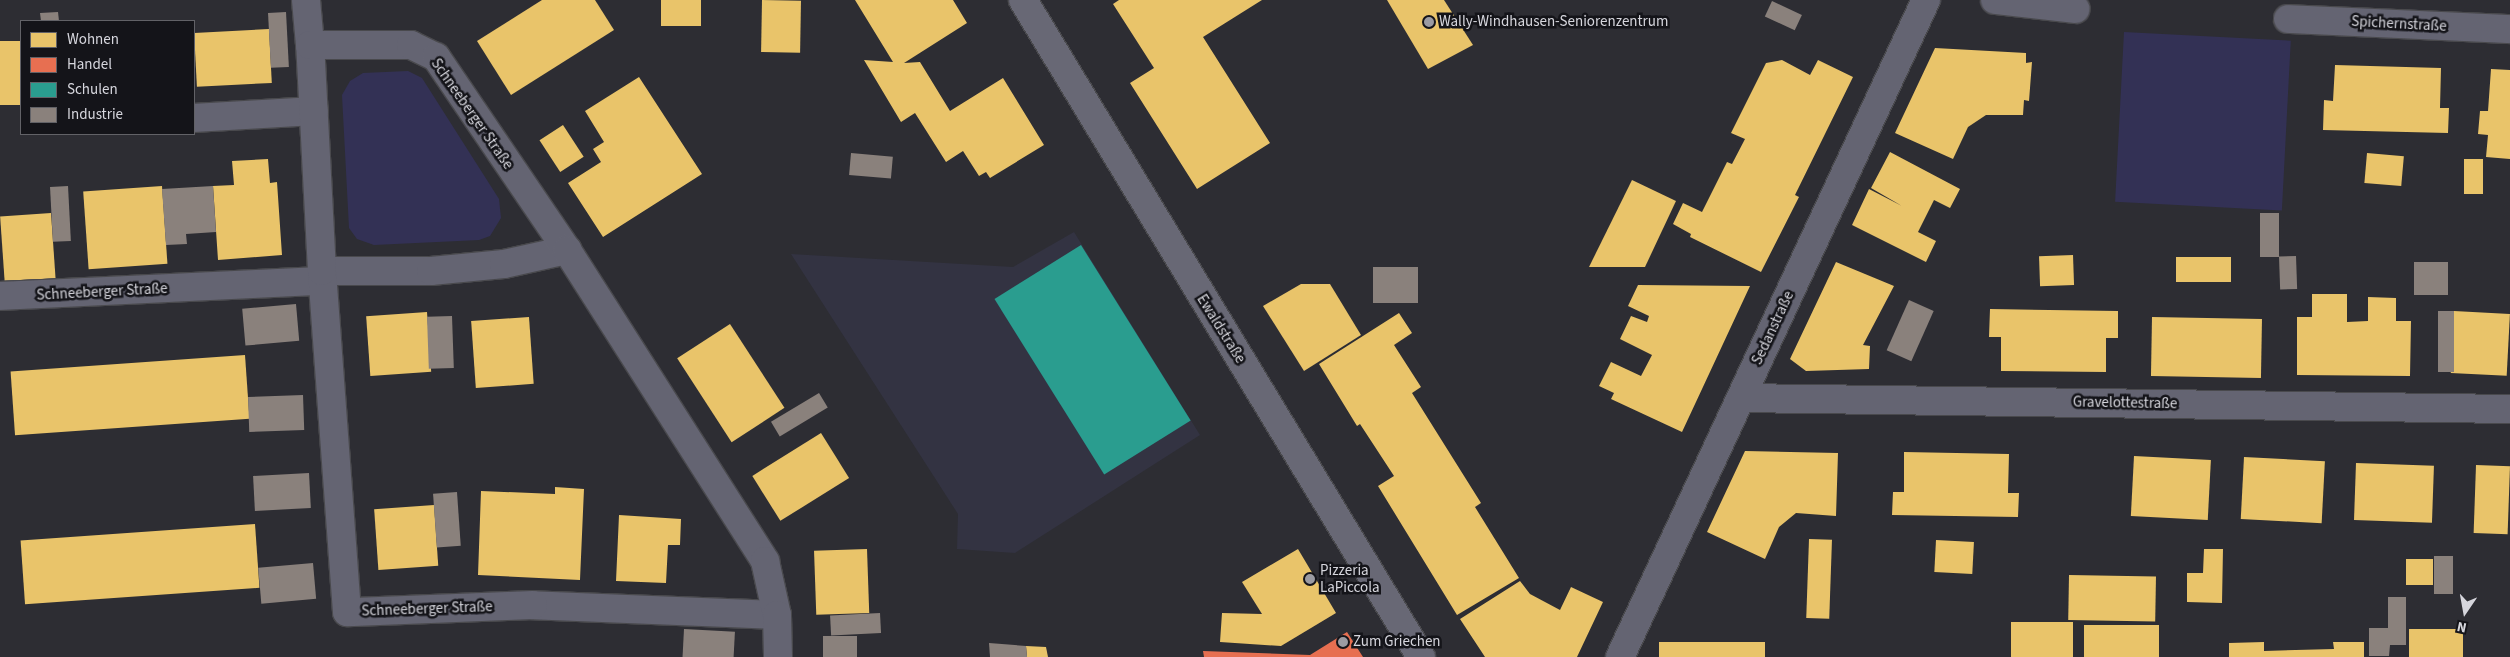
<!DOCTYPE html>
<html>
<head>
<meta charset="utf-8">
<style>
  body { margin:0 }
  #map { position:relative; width:2510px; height:657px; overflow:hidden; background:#2d2d33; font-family:"Source Sans 3",sans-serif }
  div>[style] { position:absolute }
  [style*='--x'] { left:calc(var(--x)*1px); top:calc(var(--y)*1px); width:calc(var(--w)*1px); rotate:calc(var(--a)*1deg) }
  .built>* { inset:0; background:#333342 }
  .green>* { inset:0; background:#333155; transform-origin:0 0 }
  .homes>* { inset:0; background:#e9c46a; transform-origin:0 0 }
  .shops>* { inset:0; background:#e76f51 }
  .schools>* { inset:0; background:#2a9d8f; transform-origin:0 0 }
  .industry>* { inset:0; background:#8a817c; transform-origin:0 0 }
  .roads { filter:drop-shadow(1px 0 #49494d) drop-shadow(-1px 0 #49494d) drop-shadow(0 1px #49494d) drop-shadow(0 -1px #49494d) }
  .street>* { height:28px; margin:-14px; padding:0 14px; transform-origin:14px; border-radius:14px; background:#646472 }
  .secondary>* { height:28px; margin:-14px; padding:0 14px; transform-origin:14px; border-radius:14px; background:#686875 }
  .dots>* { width:14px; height:14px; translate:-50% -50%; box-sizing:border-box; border:2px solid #141419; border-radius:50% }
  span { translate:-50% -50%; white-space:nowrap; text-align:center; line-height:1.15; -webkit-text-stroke:5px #141419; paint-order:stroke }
  .poi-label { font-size:15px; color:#d6d6dd }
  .left { translate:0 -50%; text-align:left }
  .street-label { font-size:15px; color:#d6d6dd }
  .legend { position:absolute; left:20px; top:20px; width:175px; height:115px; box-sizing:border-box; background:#141419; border:1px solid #626267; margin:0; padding:6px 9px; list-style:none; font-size:15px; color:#d6d6dd }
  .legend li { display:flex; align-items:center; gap:10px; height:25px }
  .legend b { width:25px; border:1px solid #626267 }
  .north { position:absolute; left:2440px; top:587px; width:50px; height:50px; -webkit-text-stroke:4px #141419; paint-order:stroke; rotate:192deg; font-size:14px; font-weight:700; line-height:20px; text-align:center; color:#d6d6dd }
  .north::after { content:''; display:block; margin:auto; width:18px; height:22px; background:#d6d6dd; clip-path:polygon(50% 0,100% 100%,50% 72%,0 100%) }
</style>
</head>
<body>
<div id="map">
  <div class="built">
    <div style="clip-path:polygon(1074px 232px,1200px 435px,1015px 553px,957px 549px,958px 514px,791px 254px,1013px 267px)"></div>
  </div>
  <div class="green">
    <div style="left:2124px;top:32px;width:167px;height:170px;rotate:3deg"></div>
    <div style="clip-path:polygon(408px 71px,422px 78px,499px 199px,501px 218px,490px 236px,479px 240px,374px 245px,357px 239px,349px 228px,342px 95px,350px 81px,363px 73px)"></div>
  </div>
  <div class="homes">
    <div style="clip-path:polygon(542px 0,595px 0,614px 30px,511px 95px,477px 41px)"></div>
    <div style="left:661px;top:0;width:40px;height:26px"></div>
    <div style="left:762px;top:0;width:39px;height:52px;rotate:1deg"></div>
    <div style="clip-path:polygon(855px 0,953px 0,967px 23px,904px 63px,920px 62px,950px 111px,1003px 78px,1044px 145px,990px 178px,986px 172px,979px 176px,963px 151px,946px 162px,915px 113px,901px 122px,864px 60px,893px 62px)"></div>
    <div style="clip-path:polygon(1119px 0,1262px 0,1203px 37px,1270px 143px,1197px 189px,1130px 83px,1154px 68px,1113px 4px)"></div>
    <div style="clip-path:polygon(1387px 0,1444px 0,1473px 45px,1428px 69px)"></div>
    <div style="left:269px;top:29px;width:54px;height:75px;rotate:87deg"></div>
    <div style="left:21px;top:41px;width:64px;height:21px;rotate:90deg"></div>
    <div style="clip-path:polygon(1935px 48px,2026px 53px,2026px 63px,2032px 62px,2029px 101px,2024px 100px,2023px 115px,1986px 115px,1968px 127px,1953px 159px,1895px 133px)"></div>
    <div style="clip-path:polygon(1782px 60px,1810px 75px,1818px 60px,1853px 77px,1795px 195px,1799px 197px,1761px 272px,1690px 237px,1691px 234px,1673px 224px,1683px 203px,1702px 212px,1727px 162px,1732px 164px,1745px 139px,1731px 133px,1766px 63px)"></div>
    <div style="clip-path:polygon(2335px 65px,2441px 68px,2440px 108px,2449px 108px,2448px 133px,2323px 130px,2324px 100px,2333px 101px)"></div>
    <div style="clip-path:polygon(2491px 69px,2510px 70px,2510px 159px,2486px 157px,2488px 135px,2478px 134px,2480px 111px,2488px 111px)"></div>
    <div style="clip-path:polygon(639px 77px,702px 174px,603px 237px,568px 183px,601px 162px,593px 149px,604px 142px,585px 111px)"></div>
    <div style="left:563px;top:125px;width:38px;height:28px;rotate:57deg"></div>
    <div style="clip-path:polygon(1890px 152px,1960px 189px,1950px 208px,1934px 200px,1918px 232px,1936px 241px,1926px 262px,1852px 225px,1869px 189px,1902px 206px,1871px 188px)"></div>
    <div style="left:2367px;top:153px;width:37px;height:30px;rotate:5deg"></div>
    <div style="clip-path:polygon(268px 159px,270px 183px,277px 182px,282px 255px,218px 260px,213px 186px,234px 185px,232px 161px)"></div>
    <div style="left:2464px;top:159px;width:19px;height:35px"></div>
    <div style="clip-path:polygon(1632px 180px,1676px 201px,1645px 267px,1589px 267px)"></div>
    <div style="left:162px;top:186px;width:78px;height:79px;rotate:86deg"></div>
    <div style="left:51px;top:213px;width:67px;height:51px;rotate:86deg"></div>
    <div style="left:2073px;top:255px;width:30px;height:34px;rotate:88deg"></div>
    <div style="left:2176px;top:257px;width:55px;height:25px"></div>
    <div style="clip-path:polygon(1836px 262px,1894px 286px,1863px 345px,1870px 346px,1869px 369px,1806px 371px,1790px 359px)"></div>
    <div style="clip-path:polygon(1301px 284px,1330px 284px,1361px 335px,1304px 371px,1263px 306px)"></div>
    <div style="clip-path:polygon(1638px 285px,1750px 286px,1682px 432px,1611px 399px,1614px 393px,1599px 386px,1611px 362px,1641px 376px,1652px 355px,1620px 339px,1631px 316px,1647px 322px,1649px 316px,1628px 306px)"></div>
    <div style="clip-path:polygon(2312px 294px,2347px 294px,2347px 322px,2368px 321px,2368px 297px,2396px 298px,2396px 321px,2411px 321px,2410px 376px,2297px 375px,2297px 317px,2312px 317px)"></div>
    <div style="clip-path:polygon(1990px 309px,2118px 311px,2118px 338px,2106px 338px,2106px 372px,2001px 371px,2001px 337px,1989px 337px)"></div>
    <div style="left:2454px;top:311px;width:56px;height:62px;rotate:3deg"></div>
    <div style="left:427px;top:312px;width:60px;height:61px;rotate:86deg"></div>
    <div style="clip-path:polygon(1399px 313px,1412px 333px,1394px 345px,1421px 387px,1412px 393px,1481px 503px,1475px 507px,1519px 578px,1457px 615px,1378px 486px,1394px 476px,1360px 424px,1357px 426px,1319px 364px)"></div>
    <div style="left:529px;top:317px;width:67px;height:58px;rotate:86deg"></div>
    <div style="left:2152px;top:317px;width:110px;height:59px;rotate:1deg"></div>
    <div style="left:730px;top:324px;width:100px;height:63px;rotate:57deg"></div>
    <div style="left:245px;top:355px;width:64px;height:235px;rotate:86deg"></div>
    <div style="left:821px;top:433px;width:53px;height:81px;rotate:58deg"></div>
    <div style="clip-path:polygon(1745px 451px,1838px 453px,1836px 516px,1796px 513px,1779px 527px,1765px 559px,1707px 532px)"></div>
    <div style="clip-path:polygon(1904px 452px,2009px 454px,2008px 493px,2019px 493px,2018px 517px,1892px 515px,1893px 492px,1904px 492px)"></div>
    <div style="left:2134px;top:456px;width:77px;height:60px;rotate:3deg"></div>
    <div style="left:2244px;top:457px;width:81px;height:62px;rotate:3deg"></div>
    <div style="left:2356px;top:463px;width:78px;height:57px;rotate:2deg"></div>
    <div style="left:2476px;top:465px;width:34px;height:68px;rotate:2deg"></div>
    <div style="clip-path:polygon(555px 487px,584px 489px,580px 580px,478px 575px,481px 491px,555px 494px)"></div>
    <div style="left:434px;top:505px;width:61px;height:60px;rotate:86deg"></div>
    <div style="clip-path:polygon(619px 515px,681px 519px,680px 545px,668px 545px,666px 583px,616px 581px)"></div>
    <div style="left:255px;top:524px;width:64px;height:235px;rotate:86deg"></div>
    <div style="left:1809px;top:539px;width:23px;height:79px;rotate:2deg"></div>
    <div style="left:1936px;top:540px;width:38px;height:32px;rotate:3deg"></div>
    <div style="left:867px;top:549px;width:64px;height:53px;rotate:88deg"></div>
    <div style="clip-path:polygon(1298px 549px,1336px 613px,1281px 646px,1220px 642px,1222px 613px,1262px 614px,1242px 582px)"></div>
    <div style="clip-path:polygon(2204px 549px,2223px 549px,2222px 603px,2187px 602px,2187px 573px,2203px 573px)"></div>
    <div style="left:2406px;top:559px;width:27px;height:26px"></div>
    <div style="left:2069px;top:575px;width:87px;height:45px;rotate:1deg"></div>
    <div style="clip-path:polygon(1520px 581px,1530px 594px,1560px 610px,1571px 587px,1603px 602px,1577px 657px,1485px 657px,1460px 619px)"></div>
    <div style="left:2073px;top:622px;width:35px;height:62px;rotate:90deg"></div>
    <div style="left:2084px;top:625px;width:75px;height:32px"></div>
    <div style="left:2409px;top:629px;width:54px;height:28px"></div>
    <div style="left:1765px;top:642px;width:15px;height:106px;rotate:90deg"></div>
    <div style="clip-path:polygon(2264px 642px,2264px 651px,2334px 649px,2333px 642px,2364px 642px,2364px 657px,2229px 657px,2229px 643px)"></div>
    <div style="clip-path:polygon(1026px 646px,1046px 647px,1048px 657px,1027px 657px)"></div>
  </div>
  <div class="shops">
    <div style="clip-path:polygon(1347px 632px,1363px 657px,1204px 657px,1203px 651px,1310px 655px)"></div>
  </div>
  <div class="schools">
    <div style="left:1081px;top:245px;width:207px;height:102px;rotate:58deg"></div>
  </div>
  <div class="industry">
    <div style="left:1772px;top:1px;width:33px;height:17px;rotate:25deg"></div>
    <div style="clip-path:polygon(58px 12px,59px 21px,41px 21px,40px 13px)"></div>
    <div style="left:286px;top:12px;width:55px;height:18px;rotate:87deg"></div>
    <div style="left:851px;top:153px;width:42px;height:22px;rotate:5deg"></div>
    <div style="left:68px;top:186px;width:55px;height:18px;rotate:87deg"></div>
    <div style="clip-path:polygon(213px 186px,216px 232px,186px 234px,187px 244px,166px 245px,162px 189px)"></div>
    <div style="left:2260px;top:213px;width:19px;height:44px"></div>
    <div style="left:2296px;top:256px;width:33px;height:17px;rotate:88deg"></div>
    <div style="left:2414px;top:262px;width:34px;height:33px"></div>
    <div style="left:1373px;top:267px;width:45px;height:36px"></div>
    <div style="left:1909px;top:300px;width:27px;height:55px;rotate:24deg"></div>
    <div style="left:296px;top:304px;width:37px;height:54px;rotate:85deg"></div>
    <div style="left:2438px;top:311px;width:16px;height:61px"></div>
    <div style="left:452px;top:316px;width:52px;height:25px;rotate:88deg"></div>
    <div style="left:819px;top:393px;width:17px;height:56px;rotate:59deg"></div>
    <div style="left:303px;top:395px;width:35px;height:55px;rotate:88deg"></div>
    <div style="left:309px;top:473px;width:35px;height:56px;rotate:87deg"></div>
    <div style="left:457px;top:492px;width:54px;height:24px;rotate:86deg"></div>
    <div style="left:2453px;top:556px;width:38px;height:19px;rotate:90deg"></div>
    <div style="left:313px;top:563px;width:36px;height:55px;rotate:85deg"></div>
    <div style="clip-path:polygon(2388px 597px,2406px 597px,2406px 645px,2390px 645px,2389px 656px,2369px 656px,2369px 628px,2388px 628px)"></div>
    <div style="left:880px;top:613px;width:20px;height:50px;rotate:87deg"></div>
    <div style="left:684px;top:629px;width:51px;height:28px;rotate:3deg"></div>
    <div style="left:857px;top:636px;width:21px;height:34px;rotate:90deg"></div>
    <div style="clip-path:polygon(989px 643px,1026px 646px,1027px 657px,990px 657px)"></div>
  </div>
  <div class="roads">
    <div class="street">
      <div style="--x:306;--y:0;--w:45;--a:84.9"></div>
      <div style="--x:1995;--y:0;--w:81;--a:6.4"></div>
      <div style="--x:2288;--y:19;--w:222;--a:2.6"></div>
      <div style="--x:194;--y:118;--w:120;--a:-3.3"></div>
      <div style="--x:322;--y:271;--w:109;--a:0"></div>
      <div style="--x:431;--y:271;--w:73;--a:-5.5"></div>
      <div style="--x:504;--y:264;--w:65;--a:-12.5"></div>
      <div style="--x:0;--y:296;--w:323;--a:-2.7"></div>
      <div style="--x:1741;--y:398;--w:769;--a:0.82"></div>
      <div style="--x:777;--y:615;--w:244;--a:-177.7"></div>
      <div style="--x:533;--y:605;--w:186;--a:177.8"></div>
      <div style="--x:347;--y:612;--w:342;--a:-94.2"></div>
      <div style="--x:322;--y:271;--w:226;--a:-93"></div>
      <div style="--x:310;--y:45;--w:101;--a:0"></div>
      <div style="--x:411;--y:45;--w:28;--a:26"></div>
      <div style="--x:436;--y:57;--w:233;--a:55.8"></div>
      <div style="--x:567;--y:250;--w:369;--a:57.5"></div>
      <div style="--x:765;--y:561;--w:55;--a:77.5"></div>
      <div style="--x:777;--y:615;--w:42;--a:88.6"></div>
      <div style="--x:1620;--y:657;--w:725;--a:-65.03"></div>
    </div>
    <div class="secondary">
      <div style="--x:1023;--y:0;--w:768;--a:58.79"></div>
    </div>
  </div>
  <div class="dots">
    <div style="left:1429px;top:22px;background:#9b9ba2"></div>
    <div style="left:1310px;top:579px;background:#9b9ba2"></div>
    <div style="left:1343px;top:642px;background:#9b9ba2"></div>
  </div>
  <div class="poi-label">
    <span class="left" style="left:1439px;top:22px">Wally-Windhausen-Seniorenzentrum</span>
    <span class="left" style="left:1320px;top:579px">Pizzeria<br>LaPiccola</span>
    <span class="left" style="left:1353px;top:642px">Zum Griechen</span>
  </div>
  <div class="street-label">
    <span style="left:2399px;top:24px;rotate:3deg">Spichernstraße</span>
    <span style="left:472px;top:114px;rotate:55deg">Schneeberger Straße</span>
    <span style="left:102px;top:292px;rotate:-3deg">Schneeberger Straße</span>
    <span style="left:1773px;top:328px;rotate:-65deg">Sedanstraße</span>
    <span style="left:1221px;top:329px;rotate:58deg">Ewaldstraße</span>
    <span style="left:2125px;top:403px;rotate:1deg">Gravelottestraße</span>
    <span style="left:427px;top:609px;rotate:-2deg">Schneeberger Straße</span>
  </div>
  <ul class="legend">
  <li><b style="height:14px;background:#e9c46a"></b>Wohnen</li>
  <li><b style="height:14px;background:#e76f51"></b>Handel</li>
  <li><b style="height:14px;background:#2a9d8f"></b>Schulen</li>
  <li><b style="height:14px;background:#8a817c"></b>Industrie</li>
  </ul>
  <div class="north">N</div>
</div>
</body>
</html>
